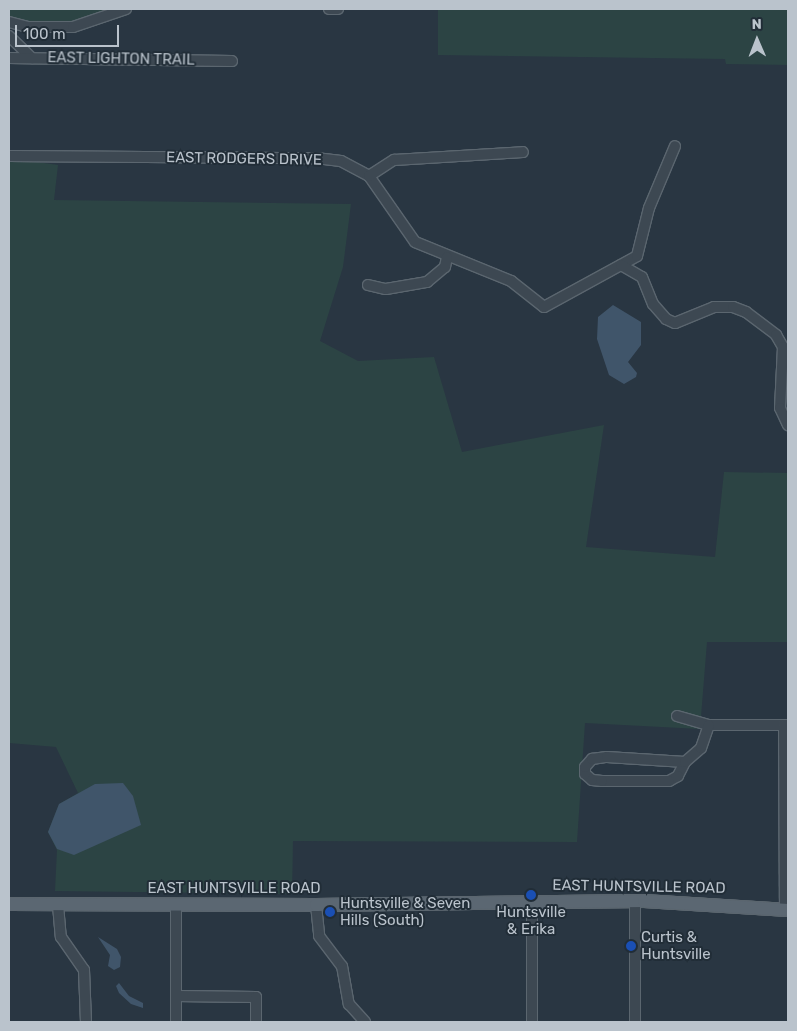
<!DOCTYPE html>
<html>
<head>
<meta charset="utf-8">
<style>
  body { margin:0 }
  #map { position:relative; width:797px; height:1031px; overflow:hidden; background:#293642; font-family:Rubik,sans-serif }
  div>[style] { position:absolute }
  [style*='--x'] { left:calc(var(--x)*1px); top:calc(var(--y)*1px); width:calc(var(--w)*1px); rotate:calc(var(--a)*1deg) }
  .green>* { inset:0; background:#2c4444 }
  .water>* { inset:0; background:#40556a }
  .roads { filter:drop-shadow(1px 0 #5b666f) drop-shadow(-1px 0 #5b666f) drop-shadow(0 1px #5b666f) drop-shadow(0 -1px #5b666f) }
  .minor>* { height:10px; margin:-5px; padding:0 5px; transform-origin:5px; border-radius:5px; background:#3d4852 }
  .major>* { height:12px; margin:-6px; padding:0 6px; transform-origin:6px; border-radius:6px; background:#5b6772 }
  .dots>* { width:14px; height:14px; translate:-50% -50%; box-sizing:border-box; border:2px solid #212d37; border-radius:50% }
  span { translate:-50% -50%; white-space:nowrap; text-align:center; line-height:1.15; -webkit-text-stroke:4px #212d37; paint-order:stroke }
  .street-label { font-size:15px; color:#bac3cc }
  .poi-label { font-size:15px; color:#bac3cc }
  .left { translate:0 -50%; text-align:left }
  .frame { position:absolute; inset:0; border:10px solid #bac3cc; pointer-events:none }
  .north { position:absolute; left:732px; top:15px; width:50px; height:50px; -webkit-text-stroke:4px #212d37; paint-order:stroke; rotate:359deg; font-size:14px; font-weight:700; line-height:20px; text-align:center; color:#bac3cc }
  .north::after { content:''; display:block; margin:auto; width:18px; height:22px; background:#bac3cc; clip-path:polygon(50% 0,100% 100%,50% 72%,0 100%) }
  .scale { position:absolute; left:15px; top:25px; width:104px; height:22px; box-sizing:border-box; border:2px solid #bac3cc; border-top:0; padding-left:6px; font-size:15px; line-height:18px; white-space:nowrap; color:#bac3cc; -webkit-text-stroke:4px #212d37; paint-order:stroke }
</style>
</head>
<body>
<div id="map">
  <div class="green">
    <div style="clip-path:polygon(9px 9px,126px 9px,90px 24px,9px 22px)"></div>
    <div style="clip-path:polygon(438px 9px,788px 9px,788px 65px,726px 64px,725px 59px,438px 55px)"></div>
    <div style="clip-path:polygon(9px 158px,58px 165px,54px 200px,351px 204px,343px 267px,320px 341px,358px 361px,434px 357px,462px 452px,604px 425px,586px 547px,715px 557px,724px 472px,788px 473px,788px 642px,707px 642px,700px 729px,585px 723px,577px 842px,293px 841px,292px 894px,55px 891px,57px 850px,48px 832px,59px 804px,78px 793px,56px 747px,9px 743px)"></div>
  </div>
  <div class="water">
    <div style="clip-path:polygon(613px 305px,641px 322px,641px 345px,628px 362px,637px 373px,636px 377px,624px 384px,609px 375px,597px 339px,598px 317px)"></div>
    <div style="clip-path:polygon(123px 783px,133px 796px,141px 825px,74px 855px,57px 849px,48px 832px,59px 804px,95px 784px)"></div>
    <div style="clip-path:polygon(98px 937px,117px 949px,121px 957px,120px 967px,114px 970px,108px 966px,110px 955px)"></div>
    <div style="clip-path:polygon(119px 983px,129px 996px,143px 1003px,143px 1008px,131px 1004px,119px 993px,116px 986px)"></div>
  </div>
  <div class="roads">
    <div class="minor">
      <div style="--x:329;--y:9;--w:9;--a:0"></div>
      <div style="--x:9;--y:22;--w:20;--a:15"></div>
      <div style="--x:28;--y:27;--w:45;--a:0"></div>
      <div style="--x:73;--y:27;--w:56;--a:-18.8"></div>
      <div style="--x:9;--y:36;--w:32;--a:44"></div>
      <div style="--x:9;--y:58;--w:223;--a:0.8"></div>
      <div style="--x:9;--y:156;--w:307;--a:0.4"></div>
      <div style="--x:316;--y:158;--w:25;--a:7"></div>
      <div style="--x:341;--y:161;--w:32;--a:28"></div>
      <div style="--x:369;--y:176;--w:80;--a:55.1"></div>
      <div style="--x:415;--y:242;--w:104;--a:22.1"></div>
      <div style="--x:511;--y:281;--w:42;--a:38.2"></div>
      <div style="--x:544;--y:307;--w:106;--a:-28.7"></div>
      <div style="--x:637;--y:256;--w:49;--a:-76"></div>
      <div style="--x:649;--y:208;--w:67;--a:-67.2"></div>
      <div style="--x:369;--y:176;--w:30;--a:-33"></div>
      <div style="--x:394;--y:160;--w:129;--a:-3.5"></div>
      <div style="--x:621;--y:265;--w:24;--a:30"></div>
      <div style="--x:642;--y:277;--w:29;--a:68"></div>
      <div style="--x:653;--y:304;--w:20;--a:49"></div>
      <div style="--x:666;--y:319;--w:10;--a:24"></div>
      <div style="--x:675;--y:323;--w:42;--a:-22.3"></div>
      <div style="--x:714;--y:307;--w:19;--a:0"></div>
      <div style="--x:733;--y:307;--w:14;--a:21"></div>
      <div style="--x:746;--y:312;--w:38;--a:37"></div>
      <div style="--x:776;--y:335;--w:14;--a:60"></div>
      <div style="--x:783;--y:347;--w:61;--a:92.8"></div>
      <div style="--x:780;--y:408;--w:19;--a:65"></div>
      <div style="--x:368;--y:285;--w:18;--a:13"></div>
      <div style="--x:386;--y:289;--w:42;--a:-9.7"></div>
      <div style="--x:427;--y:282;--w:23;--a:-40"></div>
      <div style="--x:445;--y:267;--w:10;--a:-79"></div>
      <div style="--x:677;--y:716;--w:33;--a:16"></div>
      <div style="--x:709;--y:725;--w:79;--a:0"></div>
      <div style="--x:784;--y:725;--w:184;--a:89.7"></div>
      <div style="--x:685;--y:762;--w:16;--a:117"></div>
      <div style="--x:678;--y:776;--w:10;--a:151"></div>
      <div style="--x:669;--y:781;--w:67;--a:180"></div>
      <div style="--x:602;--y:781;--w:10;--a:-174"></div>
      <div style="--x:592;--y:780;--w:9;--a:-139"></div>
      <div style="--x:585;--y:774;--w:7;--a:-90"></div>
      <div style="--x:585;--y:767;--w:11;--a:-49"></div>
      <div style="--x:592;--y:759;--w:15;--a:-8"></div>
      <div style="--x:607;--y:757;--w:78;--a:3.7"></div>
      <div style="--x:685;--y:762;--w:21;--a:-41"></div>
      <div style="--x:701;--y:748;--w:24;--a:-71"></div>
      <div style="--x:58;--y:905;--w:32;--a:85"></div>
      <div style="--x:61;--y:937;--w:40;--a:55.1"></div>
      <div style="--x:84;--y:970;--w:52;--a:87.8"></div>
      <div style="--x:316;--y:905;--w:31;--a:84"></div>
      <div style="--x:319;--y:936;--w:38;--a:53"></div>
      <div style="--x:342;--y:966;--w:39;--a:80"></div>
      <div style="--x:349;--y:1004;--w:24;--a:48"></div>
      <div style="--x:176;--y:996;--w:80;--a:0.7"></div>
      <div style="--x:256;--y:997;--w:25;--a:90"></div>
      <div style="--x:176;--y:1022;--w:117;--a:-90"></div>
      <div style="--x:532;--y:1022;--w:120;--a:-90"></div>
      <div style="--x:635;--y:1022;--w:121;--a:-90"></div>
    </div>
    <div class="major">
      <div style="--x:9;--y:904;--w:307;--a:0.2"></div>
      <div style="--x:316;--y:905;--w:328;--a:-0.7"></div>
      <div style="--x:644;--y:901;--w:144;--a:3.6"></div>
    </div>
  </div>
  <div class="dots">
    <div style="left:531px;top:895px;background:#1a4fb4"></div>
    <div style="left:330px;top:912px;background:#1a4fb4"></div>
    <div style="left:631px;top:946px;background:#1a4fb4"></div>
  </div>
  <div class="street-label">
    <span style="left:121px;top:59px;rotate:1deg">EAST LIGHTON TRAIL</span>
    <span style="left:244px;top:159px;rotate:1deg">EAST RODGERS DRIVE</span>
    <span style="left:639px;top:887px;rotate:1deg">EAST HUNTSVILLE ROAD</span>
    <span style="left:234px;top:889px">EAST HUNTSVILLE ROAD</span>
  </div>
  <div class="poi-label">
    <span class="left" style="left:340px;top:912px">Huntsville &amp; Seven<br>Hills (South)</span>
    <span style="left:531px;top:921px">Huntsville<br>&amp; Erika</span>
    <span class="left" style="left:641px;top:946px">Curtis &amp;<br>Huntsville</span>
  </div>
  <div class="frame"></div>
  <div class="north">N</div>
  <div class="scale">100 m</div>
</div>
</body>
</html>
